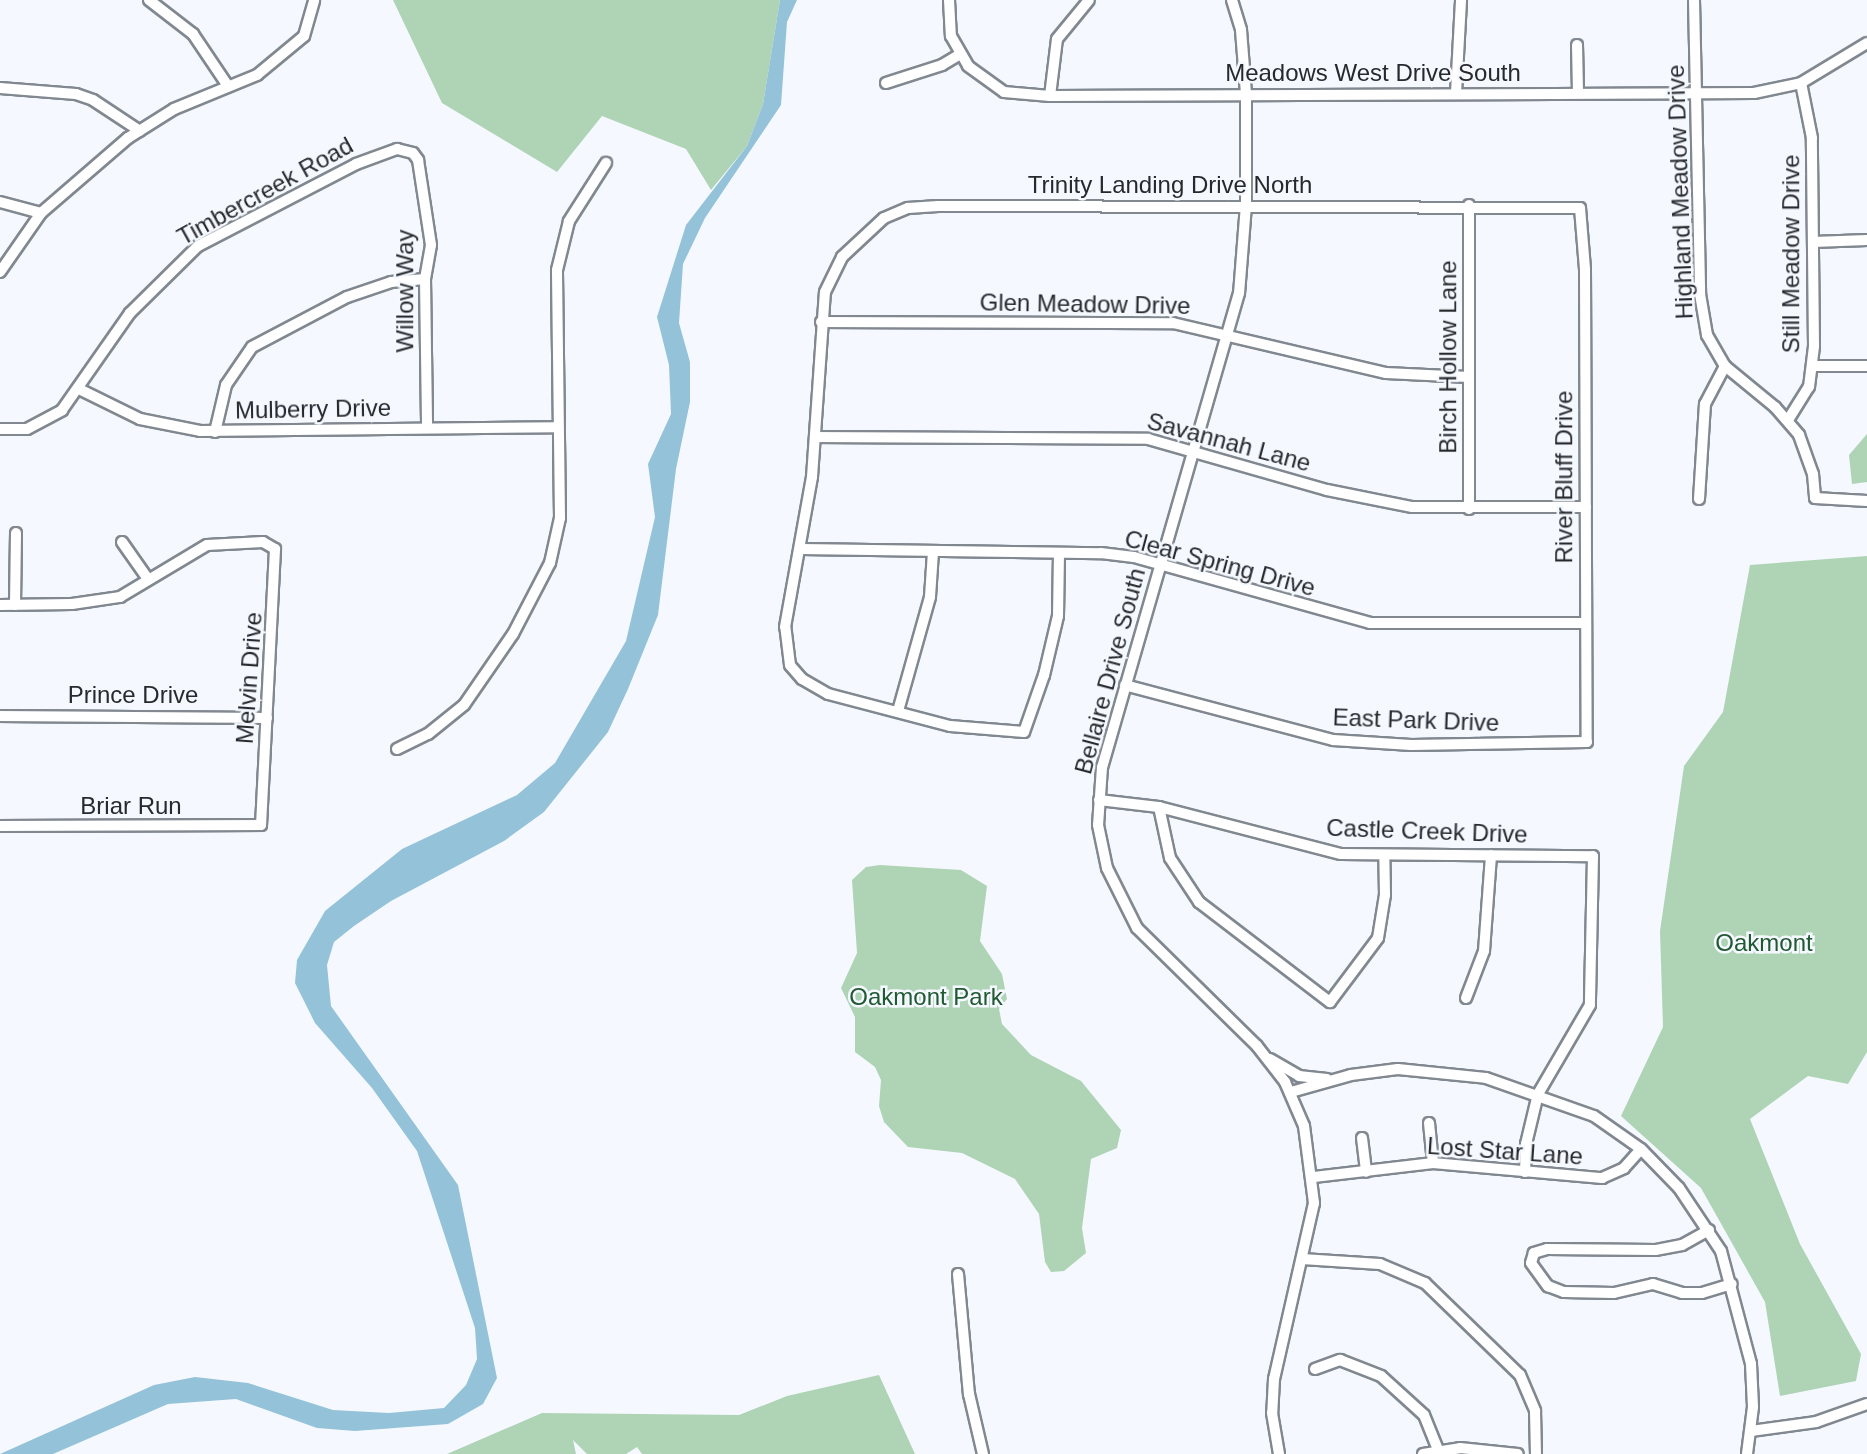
<!DOCTYPE html>
<html>
<head>
<meta charset="utf-8">
<style>
  body { margin:0 }
  #map { position:relative; width:1867px; height:1454px; overflow:hidden; background:#f5f9ff; font-family:Helvetica,sans-serif }
  div>[style] { position:absolute }
  [style*='--x'] { left:calc(var(--x)*1px); top:calc(var(--y)*1px); width:calc(var(--w)*1px); rotate:calc(var(--a)*1deg) }
  .green>* { inset:0; background:#afd3b5 }
  .water>* { inset:0; background:#94c3d9 }
  .roads { filter:drop-shadow(2px 0 #818890) drop-shadow(-2px 0 #818890) drop-shadow(0 2px #818890) drop-shadow(0 -2px #818890) }
  .minor>* { height:10px; margin:-5px; padding:0 5px; transform-origin:5px; border-radius:5px; background:#fff }
  span { translate:-50% -50%; white-space:nowrap; text-align:center; line-height:1.15; -webkit-text-stroke:5px #f5f9ff; paint-order:stroke }
  .street-label { font-size:24px; color:#272a2d }
  .park-label { font-size:24px; color:#215931 }
</style>
</head>
<body>
<div id="map">
  <div class="green">
    <div style="clip-path:polygon(393px 0,780px 0,763px 104px,747px 146px,711px 190px,686px 149px,602px 116px,557px 172px,442px 103px)"></div>
    <div style="clip-path:polygon(1867px 434px,1867px 482px,1852px 484px,1849px 455px)"></div>
    <div style="clip-path:polygon(1867px 556px,1867px 1052px,1848px 1084px,1808px 1076px,1750px 1119px,1800px 1244px,1861px 1354px,1856px 1381px,1780px 1396px,1765px 1302px,1701px 1188px,1621px 1116px,1663px 1027px,1660px 931px,1684px 766px,1723px 712px,1750px 565px)"></div>
    <div style="clip-path:polygon(880px 865px,961px 870px,987px 886px,980px 941px,1002px 974px,1007px 999px,999px 1009px,1002px 1024px,1031px 1055px,1081px 1081px,1121px 1130px,1117px 1148px,1091px 1159px,1082px 1228px,1086px 1253px,1064px 1271px,1051px 1272px,1045px 1262px,1039px 1214px,1015px 1179px,962px 1153px,908px 1147px,884px 1122px,879px 1106px,881px 1080px,875px 1067px,855px 1052px,855px 1017px,841px 988px,857px 953px,852px 880px,866px 867px)"></div>
    <div style="clip-path:polygon(879px 1375px,915px 1454px,642px 1454px,637px 1447px,626px 1454px,587px 1454px,573px 1440px,576px 1454px,447px 1454px,542px 1413px,739px 1415px,787px 1396px)"></div>
  </div>
  <div class="water">
    <div style="clip-path:polygon(780px 0,797px 0,787px 22px,781px 105px,705px 218px,683px 264px,679px 323px,690px 362px,690px 402px,676px 469px,658px 615px,628px 689px,608px 732px,544px 812px,504px 841px,391px 901px,354px 926px,334px 942px,327px 965px,331px 1006px,458px 1185px,497px 1378px,483px 1404px,448px 1424px,355px 1431px,317px 1428px,236px 1399px,168px 1404px,53px 1454px,0 1454px,154px 1385px,195px 1377px,248px 1383px,333px 1410px,389px 1413px,444px 1408px,466px 1385px,477px 1359px,475px 1328px,417px 1151px,372px 1088px,315px 1023px,295px 983px,297px 960px,325px 911px,402px 849px,517px 795px,555px 763px,626px 641px,655px 517px,648px 464px,671px 414px,669px 365px,657px 317px,686px 225px,747px 146px,763px 104px)"></div>
  </div>
  <div class="roads">
    <div class="minor">
      <div style="--x:149;--y:0;--w:56;--a:37.7"></div>
      <div style="--x:193;--y:34;--w:63;--a:56.1"></div>
      <div style="--x:949;--y:0;--w:36;--a:87"></div>
      <div style="--x:951;--y:36;--w:34;--a:60"></div>
      <div style="--x:968;--y:66;--w:44;--a:35.8"></div>
      <div style="--x:1004;--y:92;--w:46;--a:5"></div>
      <div style="--x:1050;--y:96;--w:704;--a:-0.24"></div>
      <div style="--x:1754;--y:93;--w:48;--a:-12"></div>
      <div style="--x:1801;--y:83;--w:77;--a:-31.2"></div>
      <div style="--x:1232;--y:0;--w:31;--a:73"></div>
      <div style="--x:1241;--y:30;--w:64;--a:85.5"></div>
      <div style="--x:1246;--y:94;--w:111;--a:90"></div>
      <div style="--x:1246;--y:205;--w:88;--a:94.5"></div>
      <div style="--x:1239;--y:293;--w:493;--a:106.1"></div>
      <div style="--x:1102;--y:767;--w:58;--a:93.9"></div>
      <div style="--x:1098;--y:825;--w:44;--a:78.2"></div>
      <div style="--x:1107;--y:868;--w:67;--a:63.4"></div>
      <div style="--x:1137;--y:928;--w:168;--a:44.5"></div>
      <div style="--x:1257;--y:1046;--w:46;--a:52.1"></div>
      <div style="--x:1285;--y:1082;--w:48;--a:66.6"></div>
      <div style="--x:1304;--y:1126;--w:78;--a:82.6"></div>
      <div style="--x:1314;--y:1203;--w:180;--a:102.8"></div>
      <div style="--x:1274;--y:1379;--w:34;--a:93"></div>
      <div style="--x:1272;--y:1413;--w:42;--a:80.3"></div>
      <div style="--x:1694;--y:0;--w:294;--a:88.8"></div>
      <div style="--x:1700;--y:294;--w:42;--a:80.3"></div>
      <div style="--x:1707;--y:335;--w:36;--a:60"></div>
      <div style="--x:1725;--y:366;--w:65;--a:39.4"></div>
      <div style="--x:1775;--y:407;--w:37;--a:49"></div>
      <div style="--x:1799;--y:435;--w:41;--a:70.3"></div>
      <div style="--x:1813;--y:474;--w:24;--a:85"></div>
      <div style="--x:1815;--y:498;--w:52;--a:3.3"></div>
      <div style="--x:1577;--y:45;--w:48;--a:88.8"></div>
      <div style="--x:886;--y:83;--w:59;--a:-17.8"></div>
      <div style="--x:942;--y:65;--w:21;--a:-31"></div>
      <div style="--x:0;--y:88;--w:76;--a:4.5"></div>
      <div style="--x:76;--y:94;--w:18;--a:19"></div>
      <div style="--x:93;--y:100;--w:56;--a:33.4"></div>
      <div style="--x:1456;--y:93;--w:93;--a:-86.9"></div>
      <div style="--x:1050;--y:96;--w:57;--a:-83"></div>
      <div style="--x:1057;--y:39;--w:50;--a:-50.6"></div>
      <div style="--x:0;--y:202;--w:42;--a:15"></div>
      <div style="--x:1813;--y:242;--w:54;--a:-2.1"></div>
      <div style="--x:0;--y:272;--w:72;--a:-55.2"></div>
      <div style="--x:41;--y:213;--w:115;--a:-40.8"></div>
      <div style="--x:128;--y:138;--w:54;--a:-32.2"></div>
      <div style="--x:174;--y:109;--w:90;--a:-22.3"></div>
      <div style="--x:257;--y:75;--w:61;--a:-39.7"></div>
      <div style="--x:304;--y:36;--w:37;--a:-74"></div>
      <div style="--x:821;--y:322;--w:352;--a:0.2"></div>
      <div style="--x:1173;--y:323;--w:219;--a:13.2"></div>
      <div style="--x:1386;--y:373;--w:83;--a:2.8"></div>
      <div style="--x:1813;--y:366;--w:54;--a:0"></div>
      <div style="--x:79;--y:389;--w:68;--a:26.2"></div>
      <div style="--x:140;--y:419;--w:61;--a:11.3"></div>
      <div style="--x:200;--y:431;--w:357;--a:-0.6"></div>
      <div style="--x:1788;--y:420;--w:39;--a:-58"></div>
      <div style="--x:1809;--y:387;--w:41;--a:-83"></div>
      <div style="--x:1814;--y:346;--w:208;--a:-90.6"></div>
      <div style="--x:1812;--y:138;--w:56;--a:-101.3"></div>
      <div style="--x:0;--y:429;--w:27;--a:0"></div>
      <div style="--x:27;--y:429;--w:40;--a:-28"></div>
      <div style="--x:62;--y:410;--w:118;--a:-55"></div>
      <div style="--x:130;--y:313;--w:95;--a:-44.6"></div>
      <div style="--x:198;--y:246;--w:178;--a:-27.4"></div>
      <div style="--x:356;--y:164;--w:44;--a:-20.1"></div>
      <div style="--x:397;--y:149;--w:16;--a:14"></div>
      <div style="--x:413;--y:153;--w:9;--a:54"></div>
      <div style="--x:418;--y:160;--w:86;--a:81.3"></div>
      <div style="--x:431;--y:245;--w:35;--a:100"></div>
      <div style="--x:425;--y:279;--w:148;--a:89.2"></div>
      <div style="--x:215;--y:432;--w:48;--a:-76.8"></div>
      <div style="--x:226;--y:385;--w:46;--a:-55.6"></div>
      <div style="--x:252;--y:347;--w:107;--a:-27.8"></div>
      <div style="--x:347;--y:297;--w:46;--a:-18.8"></div>
      <div style="--x:391;--y:282;--w:34;--a:-5"></div>
      <div style="--x:816;--y:437;--w:332;--a:0.3"></div>
      <div style="--x:1148;--y:439;--w:186;--a:15.9"></div>
      <div style="--x:1327;--y:490;--w:87;--a:11.3"></div>
      <div style="--x:1412;--y:507;--w:174;--a:0"></div>
      <div style="--x:1699;--y:499;--w:95;--a:-86.4"></div>
      <div style="--x:1705;--y:404;--w:43;--a:-62.2"></div>
      <div style="--x:1469;--y:509;--w:304;--a:-90"></div>
      <div style="--x:122;--y:542;--w:45;--a:54.9"></div>
      <div style="--x:801;--y:549;--w:300;--a:0.8"></div>
      <div style="--x:1101;--y:553;--w:33;--a:7"></div>
      <div style="--x:1134;--y:557;--w:245;--a:15.6"></div>
      <div style="--x:1370;--y:623;--w:215;--a:0"></div>
      <div style="--x:1059;--y:553;--w:63;--a:90.9"></div>
      <div style="--x:1058;--y:616;--w:61;--a:103.3"></div>
      <div style="--x:1044;--y:675;--w:60;--a:109.3"></div>
      <div style="--x:1024;--y:732;--w:74;--a:-175.4"></div>
      <div style="--x:950;--y:726;--w:126;--a:-165.3"></div>
      <div style="--x:828;--y:694;--w:30;--a:-150"></div>
      <div style="--x:802;--y:679;--w:18;--a:-131"></div>
      <div style="--x:790;--y:665;--w:38;--a:-97"></div>
      <div style="--x:785;--y:627;--w:152;--a:-79.8"></div>
      <div style="--x:812;--y:477;--w:185;--a:-86"></div>
      <div style="--x:825;--y:292;--w:39;--a:-64"></div>
      <div style="--x:842;--y:257;--w:57;--a:-42.9"></div>
      <div style="--x:884;--y:218;--w:26;--a:-23"></div>
      <div style="--x:908;--y:208;--w:30;--a:-4"></div>
      <div style="--x:938;--y:206;--w:642;--a:0.18"></div>
      <div style="--x:1580;--y:208;--w:61;--a:85.3"></div>
      <div style="--x:1585;--y:269;--w:473;--a:89.8"></div>
      <div style="--x:1587;--y:742;--w:176;--a:179"></div>
      <div style="--x:1411;--y:745;--w:78;--a:-176.3"></div>
      <div style="--x:1333;--y:740;--w:215;--a:-165.2"></div>
      <div style="--x:0;--y:605;--w:72;--a:-0.8"></div>
      <div style="--x:72;--y:604;--w:49;--a:-8.3"></div>
      <div style="--x:120;--y:597;--w:101;--a:-30.9"></div>
      <div style="--x:207;--y:545;--w:56;--a:-3.1"></div>
      <div style="--x:263;--y:542;--w:14;--a:30"></div>
      <div style="--x:275;--y:549;--w:276;--a:92.9"></div>
      <div style="--x:261;--y:825;--w:261;--a:179.8"></div>
      <div style="--x:15;--y:605;--w:72;--a:-89.2"></div>
      <div style="--x:898;--y:711;--w:118;--a:-74.3"></div>
      <div style="--x:930;--y:597;--w:45;--a:-86.2"></div>
      <div style="--x:0;--y:716;--w:267;--a:0.4"></div>
      <div style="--x:397;--y:749;--w:34;--a:-26"></div>
      <div style="--x:428;--y:734;--w:46;--a:-38.9"></div>
      <div style="--x:464;--y:705;--w:86;--a:-55.4"></div>
      <div style="--x:513;--y:634;--w:80;--a:-62.5"></div>
      <div style="--x:550;--y:563;--w:46;--a:-77.5"></div>
      <div style="--x:560;--y:518;--w:248;--a:-90.7"></div>
      <div style="--x:557;--y:270;--w:50;--a:-76.2"></div>
      <div style="--x:569;--y:221;--w:69;--a:-57.5"></div>
      <div style="--x:1099;--y:800;--w:60;--a:6.7"></div>
      <div style="--x:1159;--y:807;--w:188;--a:14.5"></div>
      <div style="--x:1341;--y:854;--w:252;--a:0.5"></div>
      <div style="--x:1593;--y:856;--w:149;--a:91.2"></div>
      <div style="--x:1590;--y:1005;--w:103;--a:120.3"></div>
      <div style="--x:1538;--y:1094;--w:51;--a:103.5"></div>
      <div style="--x:1526;--y:1144;--w:28;--a:92"></div>
      <div style="--x:1159;--y:807;--w:52;--a:77.8"></div>
      <div style="--x:1170;--y:858;--w:53;--a:56.6"></div>
      <div style="--x:1199;--y:902;--w:165;--a:37.4"></div>
      <div style="--x:1330;--y:1002;--w:80;--a:-53.1"></div>
      <div style="--x:1378;--y:938;--w:44;--a:-80.8"></div>
      <div style="--x:1385;--y:895;--w:39;--a:-91"></div>
      <div style="--x:1466;--y:998;--w:50;--a:-69"></div>
      <div style="--x:1484;--y:951;--w:96;--a:-85.8"></div>
      <div style="--x:1270;--y:1059;--w:34;--a:30"></div>
      <div style="--x:1299;--y:1076;--w:28;--a:6"></div>
      <div style="--x:1291;--y:1092;--w:62;--a:-15.8"></div>
      <div style="--x:1351;--y:1075;--w:47;--a:-7.3"></div>
      <div style="--x:1398;--y:1069;--w:88;--a:5.8"></div>
      <div style="--x:1486;--y:1078;--w:114;--a:19.4"></div>
      <div style="--x:1594;--y:1116;--w:57;--a:35.1"></div>
      <div style="--x:1641;--y:1149;--w:54;--a:45.7"></div>
      <div style="--x:1679;--y:1188;--w:76;--a:56.3"></div>
      <div style="--x:1721;--y:1251;--w:117;--a:75.1"></div>
      <div style="--x:1751;--y:1364;--w:43;--a:87.3"></div>
      <div style="--x:1753;--y:1407;--w:47;--a:97.3"></div>
      <div style="--x:1429;--y:1123;--w:40;--a:84.3"></div>
      <div style="--x:1362;--y:1138;--w:34;--a:83"></div>
      <div style="--x:1314;--y:1177;--w:120;--a:-6.7"></div>
      <div style="--x:1433;--y:1163;--w:170;--a:5.1"></div>
      <div style="--x:1602;--y:1178;--w:24;--a:-24"></div>
      <div style="--x:1624;--y:1168;--w:25;--a:-48"></div>
      <div style="--x:1709;--y:1230;--w:31;--a:151"></div>
      <div style="--x:1682;--y:1245;--w:26;--a:169"></div>
      <div style="--x:1656;--y:1250;--w:109;--a:-179.5"></div>
      <div style="--x:1547;--y:1249;--w:14;--a:163"></div>
      <div style="--x:1534;--y:1253;--w:10;--a:107"></div>
      <div style="--x:1531;--y:1263;--w:29;--a:54"></div>
      <div style="--x:1548;--y:1286;--w:17;--a:21"></div>
      <div style="--x:1564;--y:1292;--w:50;--a:1.1"></div>
      <div style="--x:1614;--y:1293;--w:40;--a:-13"></div>
      <div style="--x:1653;--y:1284;--w:30;--a:17"></div>
      <div style="--x:1682;--y:1293;--w:20;--a:0"></div>
      <div style="--x:1702;--y:1293;--w:31;--a:-17"></div>
      <div style="--x:1302;--y:1259;--w:78;--a:3.7"></div>
      <div style="--x:1380;--y:1264;--w:49;--a:22.9"></div>
      <div style="--x:1425;--y:1283;--w:132;--a:44.1"></div>
      <div style="--x:1520;--y:1375;--w:39;--a:67"></div>
      <div style="--x:1535;--y:1411;--w:43;--a:88.7"></div>
      <div style="--x:958;--y:1274;--w:121;--a:84.8"></div>
      <div style="--x:969;--y:1394;--w:62;--a:76.9"></div>
      <div style="--x:1315;--y:1369;--w:27;--a:-20"></div>
      <div style="--x:1340;--y:1360;--w:44;--a:21.3"></div>
      <div style="--x:1381;--y:1376;--w:58;--a:42.2"></div>
      <div style="--x:1424;--y:1415;--w:37;--a:68"></div>
      <div style="--x:1751;--y:1431;--w:66;--a:-7.9"></div>
      <div style="--x:1816;--y:1422;--w:54;--a:-19.4"></div>
      <div style="--x:1423;--y:1454;--w:37;--a:-9"></div>
      <div style="--x:1460;--y:1448;--w:58;--a:5.9"></div>
    </div>
  </div>
  <div class="street-label">
    <span style="left:1373px;top:73px">Meadows West Drive South</span>
    <span style="left:1170px;top:185px">Trinity Landing Drive North</span>
    <span style="left:265px;top:191px;rotate:-29deg">Timbercreek Road</span>
    <span style="left:1680px;top:192px;rotate:-92deg">Highland Meadow Drive</span>
    <span style="left:1791px;top:254px;rotate:-90deg">Still Meadow Drive</span>
    <span style="left:405px;top:291px;rotate:-90deg">Willow Way</span>
    <span style="left:1085px;top:304px;rotate:1deg">Glen Meadow Drive</span>
    <span style="left:1448px;top:357px;rotate:-90deg">Birch Hollow Lane</span>
    <span style="left:313px;top:409px;rotate:-1deg">Mulberry Drive</span>
    <span style="left:1229px;top:442px;rotate:15deg">Savannah Lane</span>
    <span style="left:1564px;top:477px;rotate:-90deg">River Bluff Drive</span>
    <span style="left:1220px;top:563px;rotate:15deg">Clear Spring Drive</span>
    <span style="left:1110px;top:671px;rotate:-75deg">Bellaire Drive South</span>
    <span style="left:249px;top:678px;rotate:-86deg">Melvin Drive</span>
    <span style="left:133px;top:695px">Prince Drive</span>
    <span style="left:1416px;top:720px;rotate:2deg">East Park Drive</span>
    <span style="left:131px;top:806px">Briar Run</span>
    <span style="left:1427px;top:831px;rotate:2deg">Castle Creek Drive</span>
    <span style="left:1505px;top:1151px;rotate:4deg">Lost Star Lane</span>
  </div>
  <div class="park-label">
    <span style="left:1764px;top:943px">Oakmont</span>
    <span style="left:926px;top:997px">Oakmont Park</span>
  </div>
</div>
</body>
</html>
